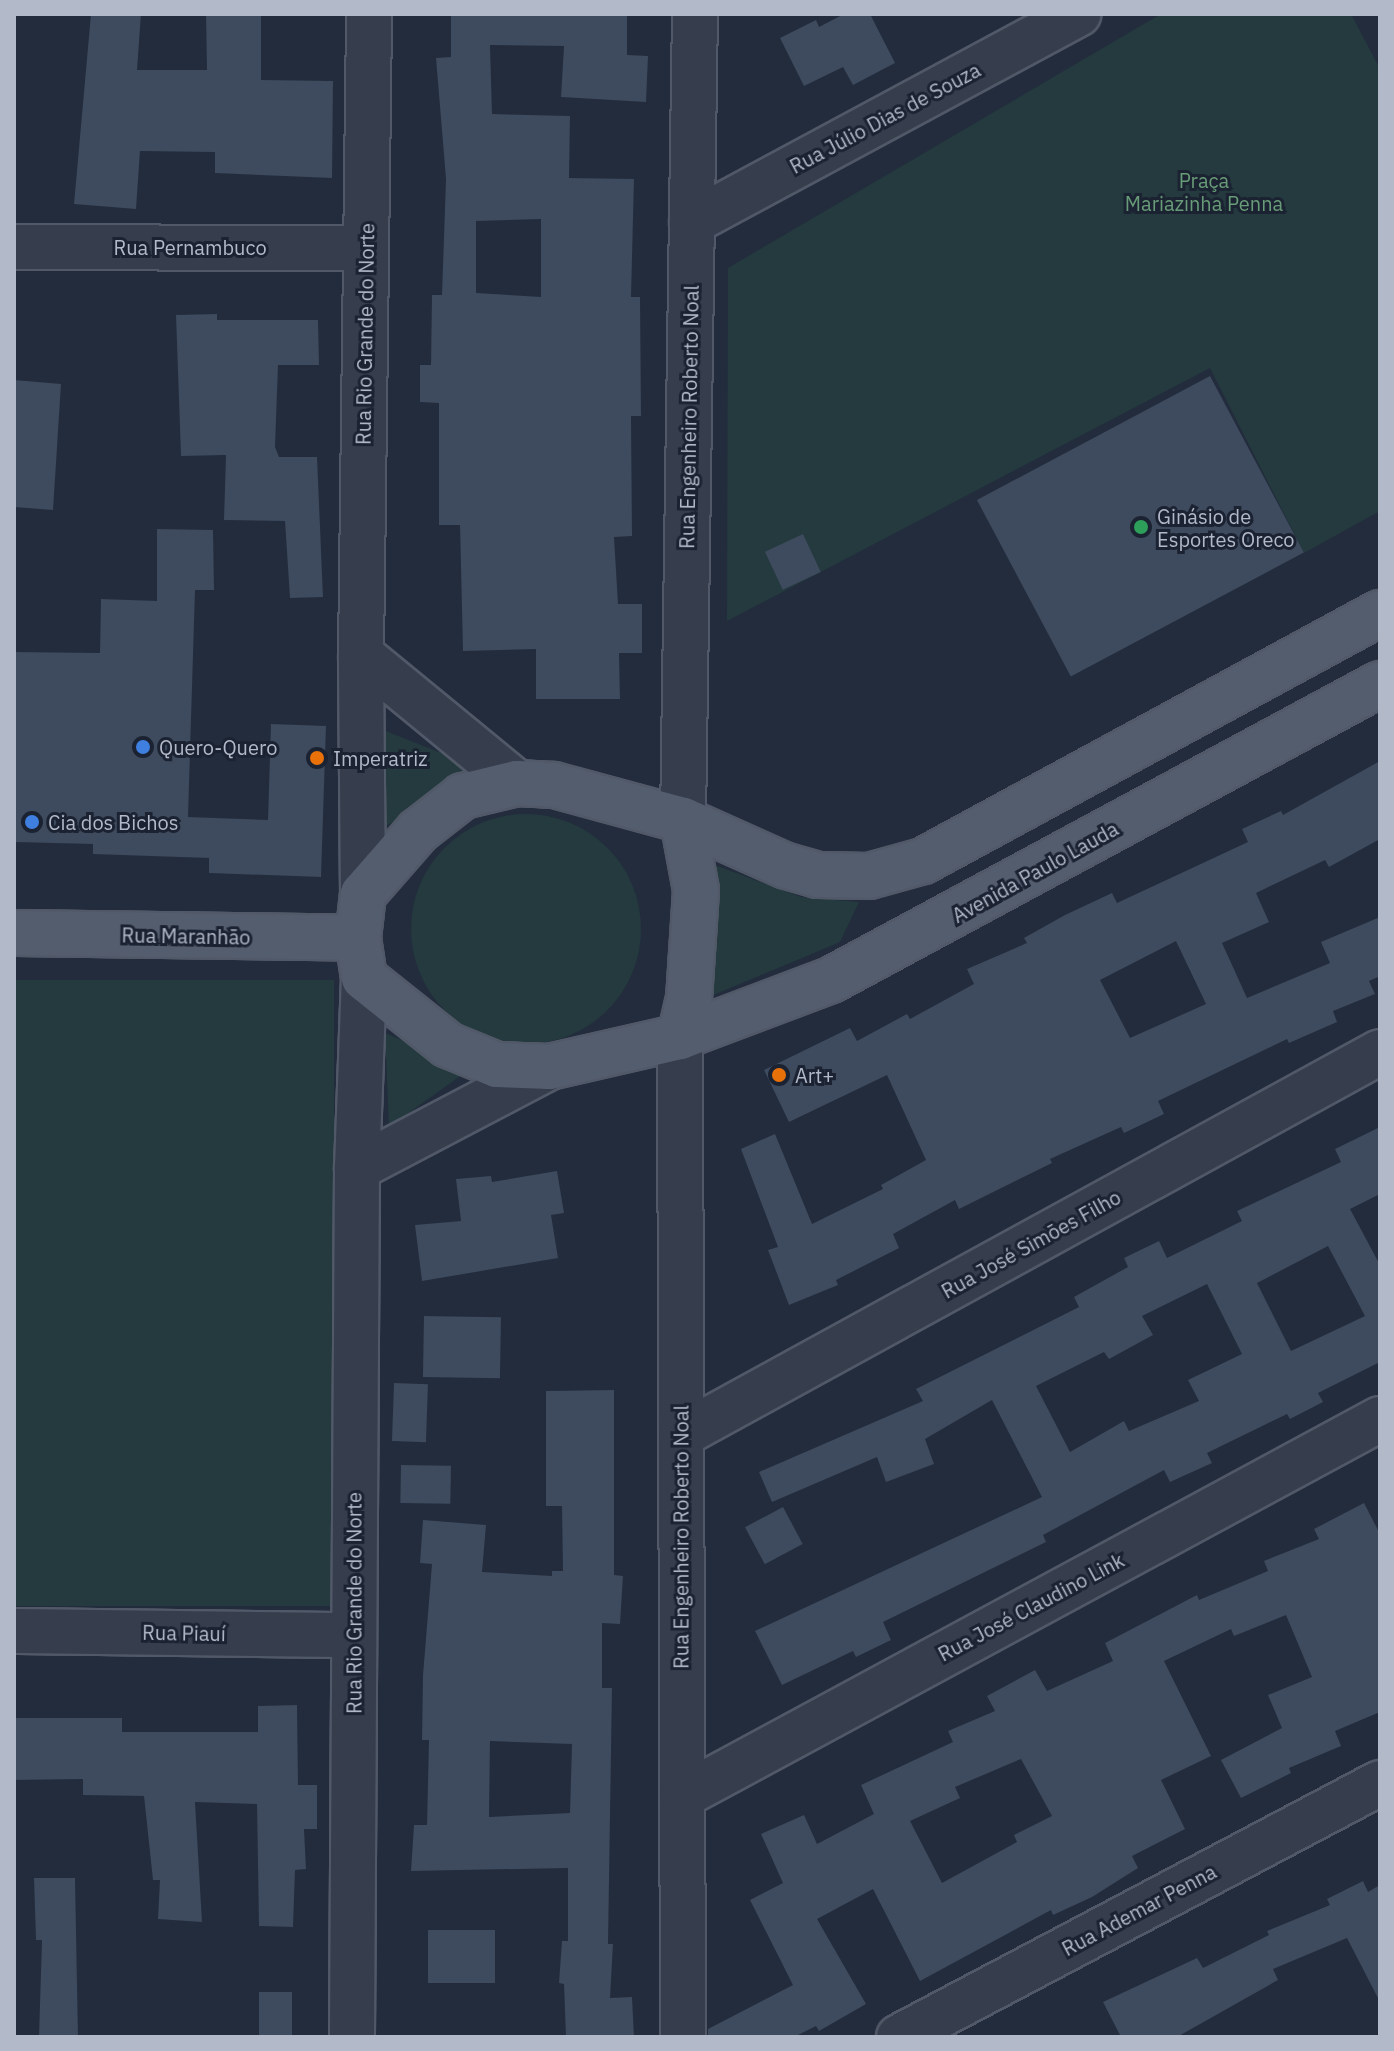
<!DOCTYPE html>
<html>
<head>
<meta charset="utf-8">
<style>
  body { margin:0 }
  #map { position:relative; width:1394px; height:2051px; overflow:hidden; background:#222c3d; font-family:"IBM Plex Sans",sans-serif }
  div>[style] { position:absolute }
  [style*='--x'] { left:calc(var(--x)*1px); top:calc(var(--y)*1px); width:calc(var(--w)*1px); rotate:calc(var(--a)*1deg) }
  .green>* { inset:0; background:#243a3e; transform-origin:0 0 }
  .round { border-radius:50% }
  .building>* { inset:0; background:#3e4a5d; transform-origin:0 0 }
  .roads { filter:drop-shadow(2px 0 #515968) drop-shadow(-2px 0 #515968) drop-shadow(0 2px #515968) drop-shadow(0 -2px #515968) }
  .minor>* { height:44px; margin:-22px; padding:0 22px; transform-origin:22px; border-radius:22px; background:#363e4d }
  .major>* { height:44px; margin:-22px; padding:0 22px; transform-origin:22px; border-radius:22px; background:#545d6e }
  .dots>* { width:22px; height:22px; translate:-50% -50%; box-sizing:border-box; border:4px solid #1b2332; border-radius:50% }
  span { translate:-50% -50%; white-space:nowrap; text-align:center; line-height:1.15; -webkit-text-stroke:6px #1b2332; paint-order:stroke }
  .street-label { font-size:20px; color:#b2b9c9 }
  .park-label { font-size:20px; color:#689b77 }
  .poi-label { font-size:20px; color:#b2b9c9 }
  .left { translate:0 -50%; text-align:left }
  .frame { position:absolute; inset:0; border:16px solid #b2b9c9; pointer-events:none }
</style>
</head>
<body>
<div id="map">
  <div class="green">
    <div style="clip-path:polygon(1161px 14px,1351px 14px,1380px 69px,1380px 511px,1304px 553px,1210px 368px,727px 621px,728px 268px)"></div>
    <div style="clip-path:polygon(378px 728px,482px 769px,376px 832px)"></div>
    <div class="round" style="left:411px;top:814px;width:230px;height:230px"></div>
    <div style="clip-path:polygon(712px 864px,801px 897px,859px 902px,840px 942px,711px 996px)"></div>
    <div style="left:14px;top:980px;width:320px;height:626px"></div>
    <div style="clip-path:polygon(385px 1033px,470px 1069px,389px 1127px)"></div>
  </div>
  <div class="building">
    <div style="clip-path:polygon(91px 14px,141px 14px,137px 70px,207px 70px,206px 14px,261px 14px,261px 80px,333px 81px,332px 178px,215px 173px,215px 152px,140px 151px,136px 209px,74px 204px)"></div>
    <div style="clip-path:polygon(evenodd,451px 14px,627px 14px,627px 55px,648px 56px,646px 102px,561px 97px,564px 46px,490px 45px,492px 114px,570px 116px,569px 178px,634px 179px,631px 297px,640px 297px,641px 416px,631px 416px,632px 536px,614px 537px,618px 604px,642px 604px,642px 653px,619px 653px,620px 699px,536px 699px,536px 649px,463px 651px,460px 525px,439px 525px,439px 403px,420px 402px,420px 365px,431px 365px,432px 295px,442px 295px,446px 179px,436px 58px,451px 57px,451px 14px,541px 219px,541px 297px,476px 293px,476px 221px,541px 219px)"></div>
    <div style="clip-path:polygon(844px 14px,870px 14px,895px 63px,853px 85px,843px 67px,804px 86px,780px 38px,816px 20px,819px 27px)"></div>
    <div style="clip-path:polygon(217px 314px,217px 320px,318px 320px,319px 365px,278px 365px,275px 447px,279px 457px,317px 457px,323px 597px,290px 598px,285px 521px,224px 520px,226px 455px,181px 456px,176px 315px)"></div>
    <div style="left:1210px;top:376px;width:200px;height:264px;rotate:62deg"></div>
    <div style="clip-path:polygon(14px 380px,61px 384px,53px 510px,14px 507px)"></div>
    <div style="clip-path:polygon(157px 529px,213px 530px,214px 590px,195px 590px,188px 817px,268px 820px,271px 724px,326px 726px,321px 877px,209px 873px,209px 858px,93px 854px,93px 844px,14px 842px,14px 652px,100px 653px,101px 599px,157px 601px)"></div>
    <div style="left:803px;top:534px;width:42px;height:42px;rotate:65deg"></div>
    <div style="clip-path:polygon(evenodd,1380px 761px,1380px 839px,1329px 867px,1325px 860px,1256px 893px,1269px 922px,1222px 943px,1247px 998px,1330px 963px,1321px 942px,1380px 917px,1380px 976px,1369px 981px,1375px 994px,1333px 1011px,1337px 1022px,1289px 1043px,1287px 1039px,1158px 1101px,1164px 1114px,1124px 1133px,1121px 1127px,1050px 1159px,1052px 1163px,959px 1209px,955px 1200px,893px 1234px,899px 1248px,836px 1280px,838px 1285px,789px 1305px,768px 1250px,778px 1247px,741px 1149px,775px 1134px,812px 1224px,883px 1189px,881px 1185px,926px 1160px,887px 1075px,789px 1122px,764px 1070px,850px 1028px,857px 1041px,907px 1014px,910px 1019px,974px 984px,967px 969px,1027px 943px,1024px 938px,1065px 915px,1112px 893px,1117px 903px,1248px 842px,1242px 829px,1281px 811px,1283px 815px,1380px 761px,1176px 941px,1206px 1004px,1130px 1038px,1100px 980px,1176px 941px)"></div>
    <div style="clip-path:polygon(evenodd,1380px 1127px,1380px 1194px,1350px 1209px,1380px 1265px,1380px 1362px,1318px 1393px,1323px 1402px,1290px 1419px,1287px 1414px,1207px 1453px,1212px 1463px,1170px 1482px,1164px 1470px,1043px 1535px,1046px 1542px,883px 1622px,891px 1640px,856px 1657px,853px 1651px,782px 1685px,755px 1631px,1042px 1497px,992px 1400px,925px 1439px,934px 1464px,886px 1482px,877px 1457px,772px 1502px,759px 1472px,923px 1401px,916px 1389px,1079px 1307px,1074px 1297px,1128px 1267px,1124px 1258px,1159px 1241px,1167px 1258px,1242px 1221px,1237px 1211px,1341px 1162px,1335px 1149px,1380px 1127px,1328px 1246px,1365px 1316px,1291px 1351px,1257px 1283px,1328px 1246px,1380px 1127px,1207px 1284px,1242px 1354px,1188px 1380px,1199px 1401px,1129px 1431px,1124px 1421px,1070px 1452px,1036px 1386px,1104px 1352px,1109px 1359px,1153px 1335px,1142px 1316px,1207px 1284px)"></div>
    <div style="clip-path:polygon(557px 1171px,564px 1213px,551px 1215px,558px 1258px,422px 1281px,415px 1225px,461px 1221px,456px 1179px,491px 1176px,492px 1182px)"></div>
    <div style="left:424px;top:1316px;width:77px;height:61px;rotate:1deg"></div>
    <div style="left:394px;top:1383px;width:34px;height:58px;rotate:2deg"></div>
    <div style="clip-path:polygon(evenodd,614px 1390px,614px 1575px,623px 1576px,620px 1624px,602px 1623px,602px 1688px,612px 1688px,608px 1944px,613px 1944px,610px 1998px,632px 1997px,634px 2037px,566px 2037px,564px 1984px,559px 1983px,562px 1941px,568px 1941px,568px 1868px,411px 1871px,414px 1825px,427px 1825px,429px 1740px,422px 1740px,423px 1675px,432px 1564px,420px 1563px,423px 1520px,486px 1525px,482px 1572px,552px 1576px,552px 1571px,563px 1571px,562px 1506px,546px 1506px,546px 1391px,614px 1390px,490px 1741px,572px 1744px,570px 1813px,489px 1817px,490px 1741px)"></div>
    <div style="left:401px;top:1465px;width:50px;height:38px;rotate:1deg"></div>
    <div style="clip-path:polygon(evenodd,1364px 1503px,1380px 1534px,1380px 1712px,1335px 1731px,1341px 1746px,1289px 1768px,1291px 1773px,1241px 1798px,1221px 1760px,1282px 1728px,1268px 1695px,1312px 1677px,1286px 1615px,1234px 1636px,1231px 1629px,1164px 1661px,1211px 1756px,1161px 1780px,1185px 1829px,1132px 1856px,1138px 1868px,1092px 1897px,1053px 1915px,1051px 1910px,920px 1981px,873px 1889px,817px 1919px,866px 2004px,819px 2031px,816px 2026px,794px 2037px,708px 2037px,708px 2029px,793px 1985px,750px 1900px,783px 1883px,761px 1834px,804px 1815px,817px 1844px,874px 1814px,861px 1785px,953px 1742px,948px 1731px,995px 1711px,987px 1696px,1035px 1670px,1047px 1691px,1113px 1661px,1105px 1643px,1197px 1595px,1199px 1600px,1268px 1571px,1264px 1561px,1319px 1539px,1314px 1529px,1364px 1503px,1021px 1759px,1052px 1816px,1014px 1835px,1017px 1842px,942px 1883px,910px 1821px,960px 1798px,955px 1787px,1021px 1759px)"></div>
    <div style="left:783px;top:1507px;width:42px;height:43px;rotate:62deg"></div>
    <div style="clip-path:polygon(297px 1705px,298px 1785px,317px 1785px,317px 1829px,304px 1829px,306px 1869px,295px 1870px,293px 1927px,259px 1926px,257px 1804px,195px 1802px,202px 1922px,158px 1919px,160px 1880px,153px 1880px,144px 1796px,83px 1795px,83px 1779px,14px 1780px,14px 1718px,122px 1718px,122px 1732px,258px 1732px,258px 1706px)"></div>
    <div style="clip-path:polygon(34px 1878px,75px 1878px,78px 2037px,39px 2037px,42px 1940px,36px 1940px)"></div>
    <div style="clip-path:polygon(1363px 1881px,1368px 1892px,1380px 1885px,1380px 2002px,1347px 1938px,1273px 1969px,1278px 1980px,1177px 2037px,1121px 2037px,1103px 2002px,1197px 1958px,1203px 1968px,1269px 1935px,1267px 1931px,1330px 1905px,1327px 1899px)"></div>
    <div style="left:428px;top:1930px;width:67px;height:53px"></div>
    <div style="left:259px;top:1992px;width:33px;height:45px"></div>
  </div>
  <div class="roads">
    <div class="minor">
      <div style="--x:692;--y:222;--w:439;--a:-28.3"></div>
      <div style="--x:14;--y:247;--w:352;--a:0.2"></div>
      <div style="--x:361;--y:655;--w:202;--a:39.4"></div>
      <div style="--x:683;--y:820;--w:806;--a:-89.15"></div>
      <div style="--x:363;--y:894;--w:239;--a:-90.5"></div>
      <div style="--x:361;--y:655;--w:641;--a:-89.28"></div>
      <div style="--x:680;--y:1037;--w:1000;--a:89.83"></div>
      <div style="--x:357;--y:1168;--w:217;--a:-27.7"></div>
      <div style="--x:681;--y:1435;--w:797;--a:-28.72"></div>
      <div style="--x:14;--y:1631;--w:340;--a:0.7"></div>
      <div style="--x:682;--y:1796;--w:793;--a:-28.37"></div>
      <div style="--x:352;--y:2037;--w:869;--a:-89.67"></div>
      <div style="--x:357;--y:1168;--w:190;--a:-87.9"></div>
      <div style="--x:899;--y:2037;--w:544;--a:-27.84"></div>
    </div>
    <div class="major">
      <div style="--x:1380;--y:613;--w:520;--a:151.51"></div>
      <div style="--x:923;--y:861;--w:56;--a:164.5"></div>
      <div style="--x:869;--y:876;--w:51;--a:-178.9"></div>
      <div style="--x:818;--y:875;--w:33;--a:-164"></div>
      <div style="--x:786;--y:866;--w:113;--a:-155.9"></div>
      <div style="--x:683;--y:820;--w:134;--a:-164.8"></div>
      <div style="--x:554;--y:785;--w:37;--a:-177"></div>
      <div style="--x:517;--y:783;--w:56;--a:166.5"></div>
      <div style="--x:463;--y:796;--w:57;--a:142.1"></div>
      <div style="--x:418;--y:831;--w:84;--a:131.1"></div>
      <div style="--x:363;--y:894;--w:44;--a:96.5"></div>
      <div style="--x:358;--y:938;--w:40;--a:81.5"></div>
      <div style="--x:364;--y:978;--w:107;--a:38.6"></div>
      <div style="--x:448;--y:1045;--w:53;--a:22.2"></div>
      <div style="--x:497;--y:1065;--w:52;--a:2.2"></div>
      <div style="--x:549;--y:1067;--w:134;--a:-12.9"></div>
      <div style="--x:680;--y:1037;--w:161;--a:-20.7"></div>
      <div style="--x:831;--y:980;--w:624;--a:-28.33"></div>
      <div style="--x:14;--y:933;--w:344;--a:0.8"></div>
      <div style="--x:680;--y:1037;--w:39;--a:-77"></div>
      <div style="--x:689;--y:999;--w:109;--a:-86.3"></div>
      <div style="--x:696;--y:890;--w:71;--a:-100.5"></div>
    </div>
  </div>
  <div class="dots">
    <div style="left:1141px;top:527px;background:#2e9e5b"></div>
    <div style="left:143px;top:747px;background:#3f7fe0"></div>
    <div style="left:317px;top:758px;background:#e8710a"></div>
    <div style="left:32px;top:822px;background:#3f7fe0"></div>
    <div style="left:779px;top:1075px;background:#e8710a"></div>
  </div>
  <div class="street-label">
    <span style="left:885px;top:118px;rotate:-28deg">Rua Júlio Dias de Souza</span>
    <span style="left:190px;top:247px">Rua Pernambuco</span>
    <span style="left:365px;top:334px;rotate:-89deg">Rua Rio Grande do Norte</span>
    <span style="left:689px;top:417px;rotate:-89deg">Rua Engenheiro Roberto Noal</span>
    <span style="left:1035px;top:872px;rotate:-29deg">Avenida Paulo Lauda</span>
    <span style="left:186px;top:936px;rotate:1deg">Rua Maranhão</span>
    <span style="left:1031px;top:1244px;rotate:-29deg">Rua José Simões Filho</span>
    <span style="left:681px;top:1537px;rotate:-90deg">Rua Engenheiro Roberto Noal</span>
    <span style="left:354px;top:1603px;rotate:-90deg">Rua Rio Grande do Norte</span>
    <span style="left:1031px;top:1607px;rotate:-28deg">Rua José Claudino Link</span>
    <span style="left:184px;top:1633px;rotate:1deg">Rua Piauí</span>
    <span style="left:1139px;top:1910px;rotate:-28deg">Rua Ademar Penna</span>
  </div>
  <div class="park-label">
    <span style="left:1204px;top:192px">Praça<br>Mariazinha Penna</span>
  </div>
  <div class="poi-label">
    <span class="left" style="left:1157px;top:528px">Ginásio de<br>Esportes Oreco</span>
    <span class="left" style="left:159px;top:747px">Quero-Quero</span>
    <span class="left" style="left:333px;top:758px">Imperatriz</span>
    <span class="left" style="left:48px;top:822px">Cia dos Bichos</span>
    <span class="left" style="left:795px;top:1075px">Art+</span>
  </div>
  <div class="frame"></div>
</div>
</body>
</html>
